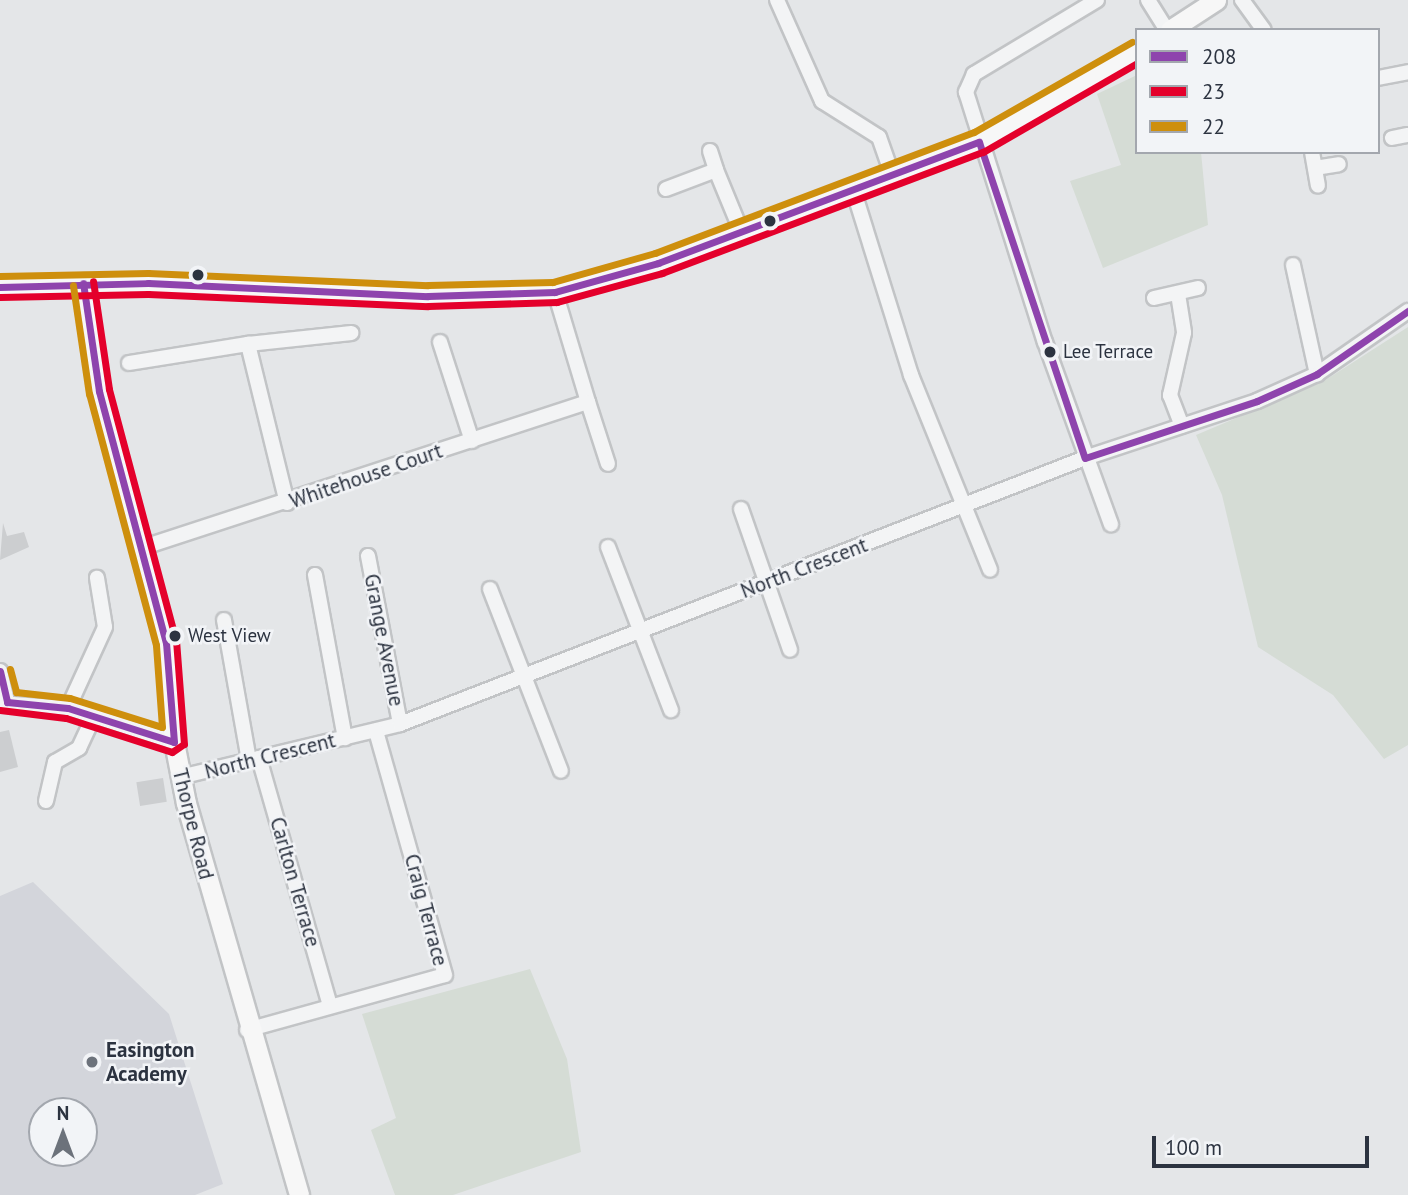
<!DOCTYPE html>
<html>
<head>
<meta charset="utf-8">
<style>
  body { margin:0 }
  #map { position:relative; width:1408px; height:1195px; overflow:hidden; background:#e4e6e8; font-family:"PT Sans",sans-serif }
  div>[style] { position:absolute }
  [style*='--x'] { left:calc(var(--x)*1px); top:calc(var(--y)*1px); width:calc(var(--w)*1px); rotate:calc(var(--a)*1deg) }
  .built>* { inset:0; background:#d3d5db }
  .green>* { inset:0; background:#d5dcd5 }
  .building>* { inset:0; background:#ccced0; transform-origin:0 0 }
  .roads { filter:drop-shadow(2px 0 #c2c4c6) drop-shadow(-2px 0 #c2c4c6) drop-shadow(0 2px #c2c4c6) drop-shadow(0 -2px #c2c4c6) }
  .minor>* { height:14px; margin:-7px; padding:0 7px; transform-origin:7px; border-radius:7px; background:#f3f4f5 }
  .secondary>* { height:19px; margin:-9.5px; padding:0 9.5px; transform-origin:9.5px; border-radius:9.5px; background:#f7f7f7 }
  .bus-1>* { height:7px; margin:-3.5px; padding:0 3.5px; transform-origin:3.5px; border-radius:3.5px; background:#8e44ad }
  .bus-2>* { height:7px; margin:-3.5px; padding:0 3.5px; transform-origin:3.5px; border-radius:3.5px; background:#e4002b }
  .bus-3>* { height:7px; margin:-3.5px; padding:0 3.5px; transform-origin:3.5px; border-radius:3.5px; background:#ce8f0d }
  .dots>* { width:19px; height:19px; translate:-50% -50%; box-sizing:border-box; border:4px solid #f2f4f7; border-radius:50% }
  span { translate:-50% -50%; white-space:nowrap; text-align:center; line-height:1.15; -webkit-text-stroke:5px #f2f4f7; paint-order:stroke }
  .bus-label { font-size:19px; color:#2c3340 }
  .left { translate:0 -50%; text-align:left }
  .street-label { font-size:21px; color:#2c3340 }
  .poi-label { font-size:21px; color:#2c3340; font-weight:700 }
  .legend { position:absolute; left:1135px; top:28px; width:245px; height:126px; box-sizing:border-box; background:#f2f4f7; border:2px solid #a3a7ae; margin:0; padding:9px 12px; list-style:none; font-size:21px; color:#2c3340 }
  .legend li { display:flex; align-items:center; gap:14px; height:35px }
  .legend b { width:35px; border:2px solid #a3a7ae }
  .north { position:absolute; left:28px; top:1097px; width:70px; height:70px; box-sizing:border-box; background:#f2f4f7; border:2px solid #a3a7ae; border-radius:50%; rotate:0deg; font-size:19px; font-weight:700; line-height:28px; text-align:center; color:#2c3340 }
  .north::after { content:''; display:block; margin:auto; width:24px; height:32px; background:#6c727b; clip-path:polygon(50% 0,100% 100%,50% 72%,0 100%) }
  .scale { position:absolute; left:1152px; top:1136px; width:217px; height:32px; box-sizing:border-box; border:4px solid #2c3340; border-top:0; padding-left:9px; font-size:21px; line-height:24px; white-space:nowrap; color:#2c3340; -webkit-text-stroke:5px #f2f4f7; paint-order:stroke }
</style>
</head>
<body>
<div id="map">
  <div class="built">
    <div style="clip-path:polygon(evenodd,33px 882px,169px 1014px,223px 1184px,195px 1195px,0 1195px,0 896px,33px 882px,42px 1111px,84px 1111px,84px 1153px,42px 1153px,42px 1111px)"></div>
  </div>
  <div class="green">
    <div style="clip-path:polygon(1137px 75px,1137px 152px,1201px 152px,1208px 225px,1103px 268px,1070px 181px,1121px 165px,1097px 94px)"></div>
    <div style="clip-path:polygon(1408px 327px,1408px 745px,1384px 759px,1333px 695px,1258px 647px,1222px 495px,1196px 435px,1324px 381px)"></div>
    <div style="clip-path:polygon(530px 969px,567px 1059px,581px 1152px,453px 1195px,395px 1195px,371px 1130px,396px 1118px,362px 1014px)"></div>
  </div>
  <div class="building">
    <div style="clip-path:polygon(3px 523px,7px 536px,24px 532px,29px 547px,0 560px)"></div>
    <div style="clip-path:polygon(9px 730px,18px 767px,0 772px,0 732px)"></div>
    <div style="left:163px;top:778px;width:24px;height:27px;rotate:81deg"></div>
  </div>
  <div class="roads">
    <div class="minor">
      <div style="--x:777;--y:0;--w:111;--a:66"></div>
      <div style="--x:822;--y:101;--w:67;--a:32.3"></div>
      <div style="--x:879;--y:137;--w:42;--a:70.7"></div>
      <div style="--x:1097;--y:0;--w:144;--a:149"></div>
      <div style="--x:974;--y:74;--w:20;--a:114"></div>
      <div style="--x:966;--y:92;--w:262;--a:72.5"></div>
      <div style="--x:1045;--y:342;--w:194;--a:70.1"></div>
      <div style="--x:1148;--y:0;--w:36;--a:58"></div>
      <div style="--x:1242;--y:0;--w:37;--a:54"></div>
      <div style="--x:1378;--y:78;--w:31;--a:-11"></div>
      <div style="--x:1392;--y:138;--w:16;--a:-11"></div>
      <div style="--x:710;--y:151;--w:20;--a:72"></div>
      <div style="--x:1312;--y:152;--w:34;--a:80"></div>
      <div style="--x:1315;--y:168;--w:24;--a:-9"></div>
      <div style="--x:666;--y:189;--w:53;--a:-20.8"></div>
      <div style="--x:716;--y:170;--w:68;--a:67.6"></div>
      <div style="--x:854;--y:192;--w:192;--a:72.7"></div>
      <div style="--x:911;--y:375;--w:210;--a:67.9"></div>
      <div style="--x:1293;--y:265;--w:112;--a:77.6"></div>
      <div style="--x:555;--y:292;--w:115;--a:73.3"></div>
      <div style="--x:1178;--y:294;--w:39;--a:81"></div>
      <div style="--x:1184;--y:333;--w:64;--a:102.7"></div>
      <div style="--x:1170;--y:395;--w:33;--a:69"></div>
      <div style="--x:1154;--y:298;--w:45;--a:-12.8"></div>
      <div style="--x:440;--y:342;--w:104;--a:72.1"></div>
      <div style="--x:129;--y:363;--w:121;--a:-9.1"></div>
      <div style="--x:287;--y:503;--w:164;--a:-103.8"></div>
      <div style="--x:248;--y:344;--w:104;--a:-6.1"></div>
      <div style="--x:741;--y:509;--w:149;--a:70.8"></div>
      <div style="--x:144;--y:547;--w:467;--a:-18.1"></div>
      <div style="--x:588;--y:402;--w:65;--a:72.1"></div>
      <div style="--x:608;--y:547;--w:175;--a:68.9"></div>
      <div style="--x:368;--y:556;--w:171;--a:79.2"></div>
      <div style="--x:315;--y:575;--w:166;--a:79.6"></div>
      <div style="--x:490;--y:589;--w:195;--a:68.7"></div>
      <div style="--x:224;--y:620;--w:143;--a:79.9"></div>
      <div style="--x:0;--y:671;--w:32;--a:77"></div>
      <div style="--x:0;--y:703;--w:68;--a:4.2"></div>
      <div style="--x:68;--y:708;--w:111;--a:17.8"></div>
      <div style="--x:68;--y:708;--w:89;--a:-65.4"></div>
      <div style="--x:105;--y:627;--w:50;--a:-99.3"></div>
      <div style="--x:259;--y:758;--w:258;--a:74"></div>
      <div style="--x:180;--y:777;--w:226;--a:-13.5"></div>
      <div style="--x:400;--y:724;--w:735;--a:-21.22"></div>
      <div style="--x:1085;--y:458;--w:181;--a:-18.3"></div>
      <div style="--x:1257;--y:401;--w:66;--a:-24.2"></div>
      <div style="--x:1317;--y:374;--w:111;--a:-34.7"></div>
      <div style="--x:46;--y:801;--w:40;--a:-77"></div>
      <div style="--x:55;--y:762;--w:28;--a:-30"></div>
      <div style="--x:79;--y:748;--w:35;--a:-65"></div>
      <div style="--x:247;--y:1030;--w:205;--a:-15.5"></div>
      <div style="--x:445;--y:975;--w:254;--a:-105.8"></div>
    </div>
    <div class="secondary">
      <div style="--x:1170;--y:30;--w:55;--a:-33.1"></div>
      <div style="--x:83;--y:283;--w:109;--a:81.6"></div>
      <div style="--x:99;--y:391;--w:261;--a:75.1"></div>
      <div style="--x:166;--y:643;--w:99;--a:85.4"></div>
      <div style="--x:174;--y:742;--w:62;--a:78.9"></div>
      <div style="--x:186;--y:803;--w:408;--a:73.9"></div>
      <div style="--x:0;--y:287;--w:148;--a:-1.5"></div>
      <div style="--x:148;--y:283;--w:280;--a:2.7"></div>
      <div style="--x:428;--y:296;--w:127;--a:-1.8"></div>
      <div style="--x:555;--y:292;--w:107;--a:-15.7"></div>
      <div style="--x:658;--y:263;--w:343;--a:-20.7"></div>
      <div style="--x:979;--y:142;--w:182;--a:-29.9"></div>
    </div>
  </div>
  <div class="bus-1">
    <div style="--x:0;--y:287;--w:148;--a:-1.5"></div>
    <div style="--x:148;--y:283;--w:280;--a:2.7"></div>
    <div style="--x:428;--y:296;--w:127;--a:-1.8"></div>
    <div style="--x:555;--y:292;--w:107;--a:-15.7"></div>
    <div style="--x:658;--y:263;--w:343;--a:-20.7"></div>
    <div style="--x:979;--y:142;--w:333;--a:71.5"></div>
    <div style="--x:1085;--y:458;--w:181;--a:-18.3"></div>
    <div style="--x:1257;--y:401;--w:66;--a:-24.2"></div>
    <div style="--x:1317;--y:374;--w:111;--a:-34.7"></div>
    <div style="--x:0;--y:671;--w:32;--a:77"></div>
    <div style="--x:7;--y:702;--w:61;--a:5.6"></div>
    <div style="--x:68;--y:708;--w:111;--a:17.8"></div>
    <div style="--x:174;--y:742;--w:99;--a:-94.6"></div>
    <div style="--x:166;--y:643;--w:261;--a:-104.9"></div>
    <div style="--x:99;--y:391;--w:109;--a:-98.4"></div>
  </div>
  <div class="bus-2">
    <div style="--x:0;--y:297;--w:148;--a:-1.2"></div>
    <div style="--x:148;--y:294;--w:280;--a:2.5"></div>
    <div style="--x:428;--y:306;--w:129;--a:-1.8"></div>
    <div style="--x:557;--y:302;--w:109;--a:-15.4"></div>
    <div style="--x:662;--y:273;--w:343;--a:-20.7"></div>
    <div style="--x:983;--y:152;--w:178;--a:-30"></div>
    <div style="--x:0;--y:710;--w:66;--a:6.9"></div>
    <div style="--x:66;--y:718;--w:111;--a:17.8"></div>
    <div style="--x:172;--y:752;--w:14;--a:-34"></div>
    <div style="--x:184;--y:744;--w:103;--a:-94.4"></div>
    <div style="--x:176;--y:641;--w:261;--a:-104.9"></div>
    <div style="--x:109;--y:389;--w:109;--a:-98.4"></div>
  </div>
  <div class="bus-3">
    <div style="--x:0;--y:276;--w:148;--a:-1.2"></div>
    <div style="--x:148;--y:273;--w:280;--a:2.5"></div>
    <div style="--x:428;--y:285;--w:125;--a:-1.4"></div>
    <div style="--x:553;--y:282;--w:106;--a:-15.9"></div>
    <div style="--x:655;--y:253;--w:341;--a:-20.8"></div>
    <div style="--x:974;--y:132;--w:182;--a:-29.7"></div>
    <div style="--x:10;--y:669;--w:24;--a:75"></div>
    <div style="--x:16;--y:692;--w:54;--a:6.3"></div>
    <div style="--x:70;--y:698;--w:96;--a:17.5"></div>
    <div style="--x:162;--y:727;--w:82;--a:-94.2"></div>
    <div style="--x:156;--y:645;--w:260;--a:-104.9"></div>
    <div style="--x:89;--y:394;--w:110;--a:-98.4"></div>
  </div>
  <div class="dots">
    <div style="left:770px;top:221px;background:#2c3340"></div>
    <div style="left:198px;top:275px;background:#2c3340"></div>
    <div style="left:1050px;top:352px;background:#2c3340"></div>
    <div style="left:175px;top:636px;background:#2c3340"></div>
    <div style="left:92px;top:1062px;background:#6c727b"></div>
  </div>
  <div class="bus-label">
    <span class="left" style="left:1063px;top:352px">Lee Terrace</span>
    <span class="left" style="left:188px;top:636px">West View</span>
  </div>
  <div class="street-label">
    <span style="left:366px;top:476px;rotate:-19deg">Whitehouse Court</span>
    <span style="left:804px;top:568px;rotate:-21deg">North Crescent</span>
    <span style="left:384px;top:640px;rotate:79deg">Grange Avenue</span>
    <span style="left:270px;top:756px;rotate:-14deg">North Crescent</span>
    <span style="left:193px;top:824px;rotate:76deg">Thorpe Road</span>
    <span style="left:295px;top:882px;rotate:74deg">Carlton Terrace</span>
    <span style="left:426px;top:910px;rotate:75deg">Craig Terrace</span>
  </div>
  <div class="poi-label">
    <span class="left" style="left:106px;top:1062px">Easington<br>Academy</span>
  </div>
  <ul class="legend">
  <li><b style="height:9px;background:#8e44ad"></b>208</li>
  <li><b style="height:9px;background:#e4002b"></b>23</li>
  <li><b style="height:9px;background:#ce8f0d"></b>22</li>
  </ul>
  <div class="north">N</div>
  <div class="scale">100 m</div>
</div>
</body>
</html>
